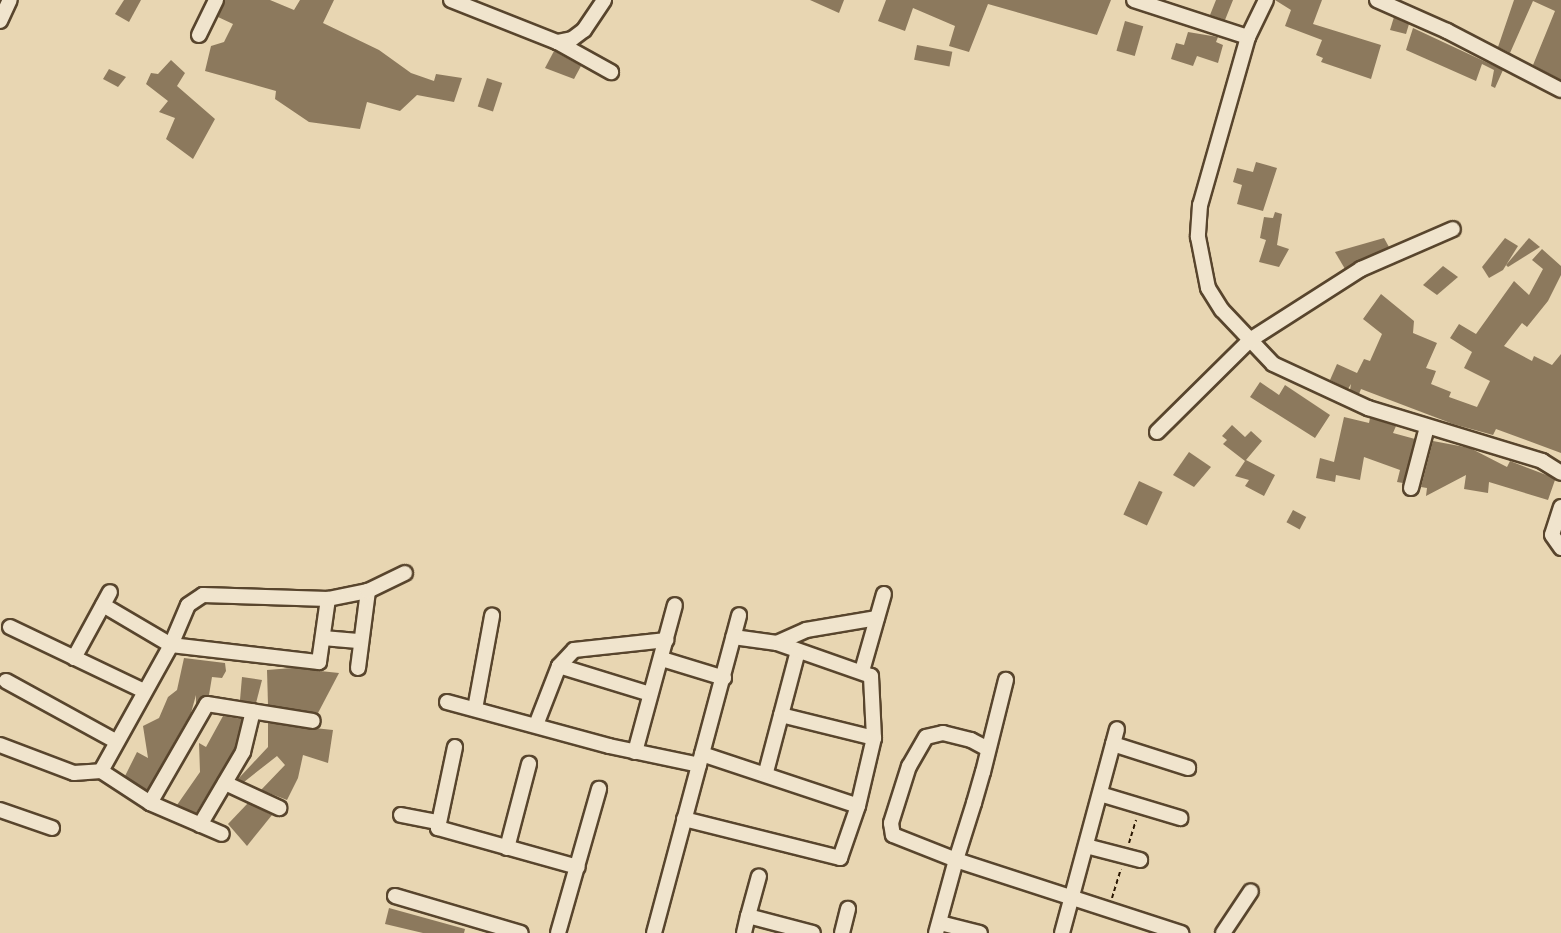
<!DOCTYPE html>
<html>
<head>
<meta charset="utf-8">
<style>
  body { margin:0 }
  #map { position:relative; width:1561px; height:933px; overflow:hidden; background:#e8d6b2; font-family:"Old Standard TT",serif }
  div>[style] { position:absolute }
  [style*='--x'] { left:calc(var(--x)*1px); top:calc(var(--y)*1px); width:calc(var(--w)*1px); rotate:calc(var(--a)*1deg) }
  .building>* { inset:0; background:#8c795d; transform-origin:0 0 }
  .path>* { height:2px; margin-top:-1px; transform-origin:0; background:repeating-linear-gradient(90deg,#281501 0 4.5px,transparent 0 7.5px) }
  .roads { filter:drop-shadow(2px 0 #58452d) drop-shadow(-2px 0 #58452d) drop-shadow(0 2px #58452d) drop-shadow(0 -2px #58452d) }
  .street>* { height:14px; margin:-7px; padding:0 7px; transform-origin:7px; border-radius:7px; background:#f0e4cd }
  span { translate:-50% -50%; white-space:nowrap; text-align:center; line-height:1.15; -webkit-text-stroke:4.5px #f0e4cd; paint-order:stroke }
</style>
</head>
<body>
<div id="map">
  <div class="building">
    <div style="clip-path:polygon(124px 0,141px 0,129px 22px,115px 14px)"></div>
    <div style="clip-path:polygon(225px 0,270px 0,294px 10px,300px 0,334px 0,323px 23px,379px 50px,411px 73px,434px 81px,436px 74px,462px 78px,454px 102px,417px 95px,400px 111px,367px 102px,360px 129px,309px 122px,275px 99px,276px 91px,205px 71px,211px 46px,224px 42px,233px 24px,218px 17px)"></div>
    <div style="clip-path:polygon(810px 0,844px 0,839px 13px)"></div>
    <div style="clip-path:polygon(886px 0,1111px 0,1097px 35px,988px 4px,969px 52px,949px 46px,955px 26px,913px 8px,905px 31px,878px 21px)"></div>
    <div style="clip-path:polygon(1216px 0,1233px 0,1225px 20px,1210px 15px)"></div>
    <div style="clip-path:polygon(1275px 0,1322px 0,1313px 24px,1381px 45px,1371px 79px,1321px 62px,1323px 58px,1316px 55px,1322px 40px,1285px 26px,1291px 10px)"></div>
    <div style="clip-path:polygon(1514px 0,1561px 0,1561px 80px,1533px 65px,1555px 11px,1533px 1px,1510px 53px,1498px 47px)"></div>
    <div style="clip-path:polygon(1394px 17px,1409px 24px,1406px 34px,1390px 30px)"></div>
    <div style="left:1125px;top:21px;width:19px;height:31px;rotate:16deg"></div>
    <div style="clip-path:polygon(1413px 28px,1503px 70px,1495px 88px,1491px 86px,1494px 70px,1482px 64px,1476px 81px,1406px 50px)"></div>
    <div style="clip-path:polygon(1188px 32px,1218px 37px,1216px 42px,1223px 45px,1218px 63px,1197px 56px,1193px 66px,1171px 59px,1176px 43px,1184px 45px)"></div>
    <div style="left:917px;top:45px;width:36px;height:15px;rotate:11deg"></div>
    <div style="clip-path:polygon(554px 51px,581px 66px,574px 79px,545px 68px)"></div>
    <div style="clip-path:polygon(171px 60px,185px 73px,177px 86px,215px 119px,193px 159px,166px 139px,175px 118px,159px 112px,168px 101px,146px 84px,151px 73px,158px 74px)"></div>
    <div style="clip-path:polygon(109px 69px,126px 77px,118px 87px,103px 79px)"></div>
    <div style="left:487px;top:78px;width:16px;height:30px;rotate:18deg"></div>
    <div style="clip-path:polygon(1256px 162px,1277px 168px,1263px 211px,1237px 204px,1242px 185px,1233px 182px,1237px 168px,1253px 172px)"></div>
    <div style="clip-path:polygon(1275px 212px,1282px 214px,1277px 245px,1289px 249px,1279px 267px,1259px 262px,1266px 240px,1260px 238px,1264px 217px,1273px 218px)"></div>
    <div style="clip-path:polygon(1384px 238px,1389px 247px,1345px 269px,1335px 252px)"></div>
    <div style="clip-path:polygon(1505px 238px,1518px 246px,1503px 270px,1489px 278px,1482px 267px)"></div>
    <div style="clip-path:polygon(1529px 238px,1540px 247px,1508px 267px,1506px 265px)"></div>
    <div style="clip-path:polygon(1542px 249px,1561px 266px,1561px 275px,1548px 301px,1527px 327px,1522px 323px,1504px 346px,1532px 361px,1534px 356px,1552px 365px,1561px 354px,1561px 453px,1496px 429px,1493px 435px,1453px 424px,1361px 389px,1359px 394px,1350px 390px,1351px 384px,1348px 389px,1330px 380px,1337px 364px,1357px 373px,1364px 359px,1370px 361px,1382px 334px,1363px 319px,1381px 294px,1414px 321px,1413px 333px,1437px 343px,1426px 368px,1436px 371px,1431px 384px,1451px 392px,1449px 397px,1477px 407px,1490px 381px,1464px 368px,1472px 352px,1450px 338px,1459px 324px,1476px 334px,1514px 281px,1529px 295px,1543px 269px,1532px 260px)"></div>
    <div style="clip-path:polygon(1443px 266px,1458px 277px,1437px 295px,1423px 285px)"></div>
    <div style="clip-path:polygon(1260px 382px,1279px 395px,1285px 385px,1330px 415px,1315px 438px,1250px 397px)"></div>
    <div style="clip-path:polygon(1344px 417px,1369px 423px,1370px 418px,1396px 426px,1393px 433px,1415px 439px,1403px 483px,1397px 482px,1400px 470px,1364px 457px,1360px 480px,1336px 475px,1335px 482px,1316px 478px,1320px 458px,1334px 462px)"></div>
    <div style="clip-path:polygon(1232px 425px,1245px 437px,1251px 431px,1262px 441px,1246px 460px,1275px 475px,1264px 496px,1245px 486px,1249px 480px,1235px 476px,1245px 461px,1223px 444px,1227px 440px,1222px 436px)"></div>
    <div style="clip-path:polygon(1433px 441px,1470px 448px,1507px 467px,1510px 461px,1549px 476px,1555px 480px,1548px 500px,1489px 482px,1488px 493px,1464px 489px,1466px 475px,1426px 496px,1427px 488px,1421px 487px)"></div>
    <div style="clip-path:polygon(1189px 452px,1211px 467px,1194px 487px,1173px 475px)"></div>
    <div style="left:1139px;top:481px;width:26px;height:37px;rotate:25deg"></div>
    <div style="left:1293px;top:510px;width:15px;height:14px;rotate:28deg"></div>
    <div style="clip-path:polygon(184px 658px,225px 663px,226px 671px,222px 678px,212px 677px,209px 695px,196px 704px,196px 695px,191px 713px,147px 790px,125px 776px,137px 752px,148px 758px,143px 726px,159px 718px,168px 697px,177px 690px)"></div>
    <div style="clip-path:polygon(292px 668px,339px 673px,318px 713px,268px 705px,267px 670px)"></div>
    <div style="clip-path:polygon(242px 677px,262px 680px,256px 703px,240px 700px)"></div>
    <div style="clip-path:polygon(223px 716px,242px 719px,235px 749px,196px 813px,177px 805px,200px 772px,199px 743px,206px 747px)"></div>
    <div style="clip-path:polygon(268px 723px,333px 730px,328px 763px,303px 755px,298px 778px,287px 800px,261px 790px,285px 765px,277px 756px,244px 782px,238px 779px,268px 747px)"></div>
    <div style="clip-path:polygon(248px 803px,272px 815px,247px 846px,228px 824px)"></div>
    <div style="clip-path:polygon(389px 908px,465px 929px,464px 933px,423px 933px,385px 924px)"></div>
  </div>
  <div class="path">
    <div style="--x:1129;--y:843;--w:24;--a:-73"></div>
    <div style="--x:1112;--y:898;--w:30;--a:-73"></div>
  </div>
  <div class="roads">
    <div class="street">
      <div style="--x:451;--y:0;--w:114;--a:21.6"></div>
      <div style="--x:557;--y:42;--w:15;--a:-11"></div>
      <div style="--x:572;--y:39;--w:15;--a:-37"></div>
      <div style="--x:584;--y:30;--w:36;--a:-56"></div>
      <div style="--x:1134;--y:0;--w:120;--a:18"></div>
      <div style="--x:1266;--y:0;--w:41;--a:115.9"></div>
      <div style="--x:1248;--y:37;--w:175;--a:105.9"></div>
      <div style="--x:1200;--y:205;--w:32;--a:94"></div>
      <div style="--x:1198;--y:237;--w:52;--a:78.9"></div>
      <div style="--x:1208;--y:288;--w:26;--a:58"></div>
      <div style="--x:1222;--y:310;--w:74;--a:46.6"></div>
      <div style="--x:1273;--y:364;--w:105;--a:24.9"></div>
      <div style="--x:1368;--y:408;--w:182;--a:16.9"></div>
      <div style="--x:1542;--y:461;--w:22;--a:32"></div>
      <div style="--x:1377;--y:0;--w:77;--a:23.9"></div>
      <div style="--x:1447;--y:31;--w:128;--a:27.4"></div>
      <div style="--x:0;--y:21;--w:23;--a:-65"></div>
      <div style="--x:199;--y:35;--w:39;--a:-64"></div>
      <div style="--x:557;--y:42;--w:62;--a:29.1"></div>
      <div style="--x:1157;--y:432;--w:131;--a:-44.7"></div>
      <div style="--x:1250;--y:340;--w:132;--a:-32.6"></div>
      <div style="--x:1361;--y:269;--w:100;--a:-23.5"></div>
      <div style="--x:1411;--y:488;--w:63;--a:-75.3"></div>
      <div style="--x:1561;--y:507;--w:29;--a:108"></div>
      <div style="--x:1552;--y:535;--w:16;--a:55"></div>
      <div style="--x:103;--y:605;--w:79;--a:30.5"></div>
      <div style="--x:171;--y:645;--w:149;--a:6.6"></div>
      <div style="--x:319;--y:662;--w:64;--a:-81.9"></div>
      <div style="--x:10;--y:627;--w:148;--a:25.5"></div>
      <div style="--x:323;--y:638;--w:38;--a:5"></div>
      <div style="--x:777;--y:643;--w:32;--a:-24"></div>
      <div style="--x:806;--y:630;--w:72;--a:-9.6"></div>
      <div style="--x:74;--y:658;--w:75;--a:-61.4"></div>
      <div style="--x:662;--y:659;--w:65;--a:17"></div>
      <div style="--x:559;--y:666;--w:95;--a:17.1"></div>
      <div style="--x:358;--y:668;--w:78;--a:-82.6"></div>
      <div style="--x:862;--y:671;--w:80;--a:-74.1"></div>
      <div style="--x:6;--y:681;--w:124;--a:28.8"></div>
      <div style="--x:447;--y:702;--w:168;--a:15.2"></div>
      <div style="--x:609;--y:746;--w:92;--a:11.9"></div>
      <div style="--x:475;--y:709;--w:95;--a:-79.6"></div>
      <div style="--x:781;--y:715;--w:96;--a:13.9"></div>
      <div style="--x:536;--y:725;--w:63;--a:-68.7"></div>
      <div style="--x:559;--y:666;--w:22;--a:-47"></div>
      <div style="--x:574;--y:650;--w:93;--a:-6.2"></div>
      <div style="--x:1113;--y:744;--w:79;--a:17.7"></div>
      <div style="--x:0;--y:745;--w:79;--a:20.7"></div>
      <div style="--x:74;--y:773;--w:27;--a:-4"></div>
      <div style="--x:101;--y:771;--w:144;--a:-60.9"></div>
      <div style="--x:171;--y:645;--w:43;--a:-67"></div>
      <div style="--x:188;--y:605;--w:18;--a:-34"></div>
      <div style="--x:203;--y:595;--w:125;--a:1.8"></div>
      <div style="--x:328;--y:599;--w:41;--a:-11.3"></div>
      <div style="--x:368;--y:591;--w:41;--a:-25.9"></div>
      <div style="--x:455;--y:747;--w:83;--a:101.9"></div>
      <div style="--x:438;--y:828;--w:145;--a:15.6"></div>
      <div style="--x:988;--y:749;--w:19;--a:-152"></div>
      <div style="--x:971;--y:740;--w:29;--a:-166"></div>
      <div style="--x:943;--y:733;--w:17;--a:167"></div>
      <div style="--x:926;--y:737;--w:34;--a:120"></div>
      <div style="--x:909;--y:766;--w:60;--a:107.5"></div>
      <div style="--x:891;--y:823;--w:12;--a:81"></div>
      <div style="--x:893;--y:835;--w:68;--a:21.6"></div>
      <div style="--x:956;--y:860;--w:60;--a:-72.5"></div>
      <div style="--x:974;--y:803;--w:32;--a:-74"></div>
      <div style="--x:983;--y:772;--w:95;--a:-76"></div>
      <div style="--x:635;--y:752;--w:152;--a:-74.8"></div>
      <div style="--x:702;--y:754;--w:164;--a:18.4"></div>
      <div style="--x:101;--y:771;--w:59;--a:33.1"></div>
      <div style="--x:150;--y:803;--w:78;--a:23.3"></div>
      <div style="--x:766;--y:772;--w:125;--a:-75.2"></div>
      <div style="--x:225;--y:783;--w:60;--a:24.8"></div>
      <div style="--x:1100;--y:794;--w:84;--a:16.7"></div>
      <div style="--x:150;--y:803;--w:114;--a:-60.1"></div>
      <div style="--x:207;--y:704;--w:107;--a:9.1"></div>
      <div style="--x:0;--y:810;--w:55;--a:19.1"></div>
      <div style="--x:401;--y:815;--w:36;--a:11"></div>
      <div style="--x:684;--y:819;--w:161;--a:14"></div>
      <div style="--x:840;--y:858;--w:55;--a:-70.9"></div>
      <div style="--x:858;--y:806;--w:70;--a:-76.8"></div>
      <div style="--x:874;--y:738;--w:62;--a:-92.8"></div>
      <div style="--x:871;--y:676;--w:100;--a:-160.7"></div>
      <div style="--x:777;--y:643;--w:44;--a:-172.2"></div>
      <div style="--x:200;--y:825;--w:85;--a:-59.5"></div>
      <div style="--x:243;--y:752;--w:42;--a:-76.3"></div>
      <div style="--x:1086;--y:846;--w:56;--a:14.5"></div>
      <div style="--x:507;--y:848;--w:87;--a:-75.3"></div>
      <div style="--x:395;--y:896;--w:131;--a:16.4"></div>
      <div style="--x:748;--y:916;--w:41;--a:-74.6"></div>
      <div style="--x:940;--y:923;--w:41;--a:14"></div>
      <div style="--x:558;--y:933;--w:150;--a:-74.1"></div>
      <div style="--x:654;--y:933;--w:329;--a:-75"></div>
      <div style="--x:744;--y:933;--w:17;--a:-77"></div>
      <div style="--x:748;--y:916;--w:67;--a:14.7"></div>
      <div style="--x:842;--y:933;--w:25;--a:-76"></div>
      <div style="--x:936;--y:933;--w:76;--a:-74.7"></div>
      <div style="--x:956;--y:860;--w:237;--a:18"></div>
      <div style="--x:1062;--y:933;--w:211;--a:-74.9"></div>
      <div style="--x:1223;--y:933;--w:50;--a:-56.3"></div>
    </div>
  </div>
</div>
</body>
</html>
